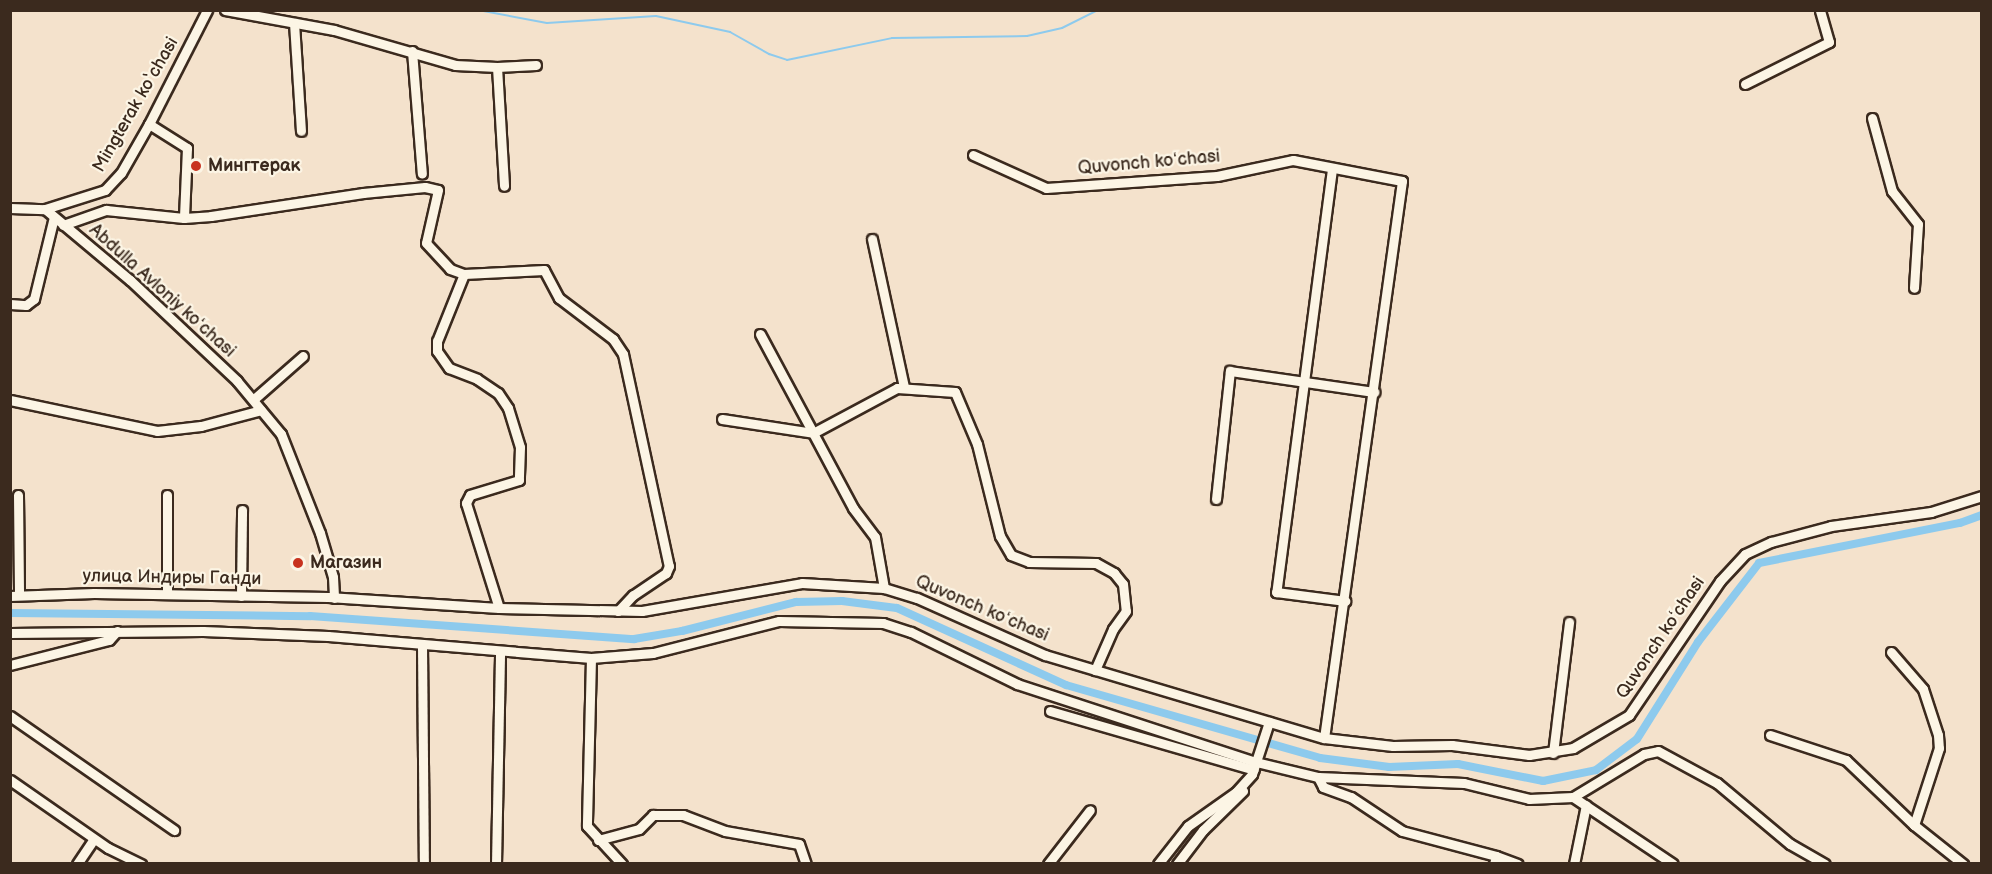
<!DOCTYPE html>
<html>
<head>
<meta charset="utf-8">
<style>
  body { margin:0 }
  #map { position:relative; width:1992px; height:874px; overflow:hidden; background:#f4e2cc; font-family:"Balsamiq Sans",sans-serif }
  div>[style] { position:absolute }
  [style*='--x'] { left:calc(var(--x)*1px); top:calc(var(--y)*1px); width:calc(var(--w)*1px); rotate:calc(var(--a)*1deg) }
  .stream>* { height:2px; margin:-1px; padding:0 1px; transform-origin:1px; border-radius:1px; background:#8dcaed }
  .canal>* { height:8px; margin:-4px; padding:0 4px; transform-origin:4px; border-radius:4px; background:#8dcaed }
  .roads { filter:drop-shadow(2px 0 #3b2a1e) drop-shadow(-2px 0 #3b2a1e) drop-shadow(0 2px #3b2a1e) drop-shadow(0 -2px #3b2a1e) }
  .minor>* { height:9px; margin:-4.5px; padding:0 4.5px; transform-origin:4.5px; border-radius:4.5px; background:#fcf5e5 }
  .dots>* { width:16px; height:16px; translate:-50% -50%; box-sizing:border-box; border:3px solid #fcf5e5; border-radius:50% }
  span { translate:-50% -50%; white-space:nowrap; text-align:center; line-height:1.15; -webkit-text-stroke:4.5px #fcf5e5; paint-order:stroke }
  .street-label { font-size:18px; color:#3b2a1e }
  .poi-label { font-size:18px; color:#3b2a1e; font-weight:700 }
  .left { translate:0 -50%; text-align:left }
  .frame { position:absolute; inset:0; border:12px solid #3b2a1e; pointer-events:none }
</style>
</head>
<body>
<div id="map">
  <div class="stream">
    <div style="--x:275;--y:10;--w:33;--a:0"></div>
    <div style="--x:478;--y:10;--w:70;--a:10.7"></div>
    <div style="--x:547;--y:23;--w:109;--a:-3.7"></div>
    <div style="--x:656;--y:16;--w:76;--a:12.2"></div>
    <div style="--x:730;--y:32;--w:45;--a:29.4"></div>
    <div style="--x:769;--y:54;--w:19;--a:18"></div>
    <div style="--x:787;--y:60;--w:107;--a:-11.8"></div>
    <div style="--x:892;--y:38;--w:135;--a:-0.8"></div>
    <div style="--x:1027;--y:36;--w:36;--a:-13"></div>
    <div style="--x:1062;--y:28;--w:40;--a:-26.6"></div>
  </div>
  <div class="canal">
    <div style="--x:10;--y:613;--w:300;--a:0.6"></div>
    <div style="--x:310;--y:616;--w:325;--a:4.1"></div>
    <div style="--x:634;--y:639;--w:49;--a:-9.5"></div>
    <div style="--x:682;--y:631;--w:118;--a:-14.3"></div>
    <div style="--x:796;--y:602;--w:46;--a:-1.2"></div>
    <div style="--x:842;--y:601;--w:55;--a:7.3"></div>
    <div style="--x:897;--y:608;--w:186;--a:24.5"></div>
    <div style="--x:1066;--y:685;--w:264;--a:16"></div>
    <div style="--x:1320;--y:758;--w:70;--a:7.4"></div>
    <div style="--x:1389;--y:767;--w:69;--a:-2.5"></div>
    <div style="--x:1458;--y:764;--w:87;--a:11.3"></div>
    <div style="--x:1543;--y:781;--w:54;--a:-11.7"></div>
    <div style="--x:1596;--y:770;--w:51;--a:-37.1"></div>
    <div style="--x:1637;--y:739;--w:115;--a:-57.8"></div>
    <div style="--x:1698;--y:642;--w:100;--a:-52.3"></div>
    <div style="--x:1759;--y:563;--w:205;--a:-11.3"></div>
    <div style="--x:1960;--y:523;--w:23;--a:-20"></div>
  </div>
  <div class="roads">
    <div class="minor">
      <div style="--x:225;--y:10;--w:111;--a:10.4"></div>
      <div style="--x:334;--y:30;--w:126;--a:16.1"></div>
      <div style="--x:455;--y:65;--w:42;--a:2.7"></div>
      <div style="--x:497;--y:67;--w:119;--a:86.6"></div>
      <div style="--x:294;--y:23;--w:108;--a:86.3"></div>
      <div style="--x:412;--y:51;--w:123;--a:85.4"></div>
      <div style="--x:497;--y:67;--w:39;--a:-3"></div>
      <div style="--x:1745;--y:84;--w:94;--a:-26.6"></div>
      <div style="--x:1829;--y:42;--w:33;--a:-106"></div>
      <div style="--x:1872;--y:118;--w:76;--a:74.7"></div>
      <div style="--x:1892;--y:191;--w:42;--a:51.8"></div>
      <div style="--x:1918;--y:224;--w:64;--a:93.6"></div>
      <div style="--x:149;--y:124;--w:45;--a:32.3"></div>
      <div style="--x:187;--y:148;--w:70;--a:92.5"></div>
      <div style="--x:973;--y:155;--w:80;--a:24.3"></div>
      <div style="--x:1046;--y:188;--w:171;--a:-4"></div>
      <div style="--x:1217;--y:176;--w:78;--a:-11.9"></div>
      <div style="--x:1293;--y:160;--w:111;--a:10.9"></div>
      <div style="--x:1402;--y:181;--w:562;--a:97.97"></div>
      <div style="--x:1332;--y:169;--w:427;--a:97.5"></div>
      <div style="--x:1276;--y:592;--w:70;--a:7.4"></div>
      <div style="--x:10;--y:208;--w:35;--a:2"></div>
      <div style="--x:45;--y:209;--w:63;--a:-17.6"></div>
      <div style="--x:105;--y:190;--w:23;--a:-47"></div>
      <div style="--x:121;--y:173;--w:56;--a:-60.3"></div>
      <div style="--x:149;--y:124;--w:128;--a:-63"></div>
      <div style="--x:45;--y:209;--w:111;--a:39.9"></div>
      <div style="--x:130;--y:280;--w:147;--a:43.3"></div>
      <div style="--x:237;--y:381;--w:69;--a:50.3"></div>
      <div style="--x:281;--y:434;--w:106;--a:68.5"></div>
      <div style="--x:320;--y:533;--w:46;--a:73.5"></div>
      <div style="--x:333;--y:577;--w:21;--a:87"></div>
      <div style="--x:63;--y:225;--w:46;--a:-19.2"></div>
      <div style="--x:106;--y:210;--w:78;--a:5.9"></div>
      <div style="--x:184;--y:218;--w:27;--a:-4"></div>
      <div style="--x:211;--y:216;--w:154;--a:-8.6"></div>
      <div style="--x:363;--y:193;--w:62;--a:-5.5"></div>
      <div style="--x:425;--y:187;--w:13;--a:13"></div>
      <div style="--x:438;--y:190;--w:54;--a:102.8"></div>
      <div style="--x:426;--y:243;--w:35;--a:47"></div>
      <div style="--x:450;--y:269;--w:15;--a:20"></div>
      <div style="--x:464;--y:274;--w:72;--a:111.9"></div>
      <div style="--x:437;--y:341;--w:10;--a:90"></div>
      <div style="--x:437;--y:351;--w:21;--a:55"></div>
      <div style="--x:449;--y:368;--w:30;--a:21"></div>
      <div style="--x:477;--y:379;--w:25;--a:34"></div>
      <div style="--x:498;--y:393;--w:18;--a:56"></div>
      <div style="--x:508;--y:408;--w:41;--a:72.9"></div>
      <div style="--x:520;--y:447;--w:33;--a:92"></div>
      <div style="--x:519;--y:480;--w:51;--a:163"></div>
      <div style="--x:470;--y:495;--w:9;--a:117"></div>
      <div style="--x:466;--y:503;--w:110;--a:72.6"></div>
      <div style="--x:872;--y:239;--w:151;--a:77.8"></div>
      <div style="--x:464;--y:274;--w:80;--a:-2.9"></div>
      <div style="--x:544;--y:270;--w:32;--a:62"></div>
      <div style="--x:559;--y:298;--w:68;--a:37.2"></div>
      <div style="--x:613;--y:339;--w:18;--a:56"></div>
      <div style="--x:623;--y:354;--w:217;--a:77.8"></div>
      <div style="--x:669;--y:566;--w:8;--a:113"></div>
      <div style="--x:666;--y:573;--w:40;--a:146"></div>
      <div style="--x:633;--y:595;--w:22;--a:133"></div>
      <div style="--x:10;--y:304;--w:16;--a:4"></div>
      <div style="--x:26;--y:305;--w:10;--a:-37"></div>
      <div style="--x:34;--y:299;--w:84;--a:-76.3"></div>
      <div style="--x:760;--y:334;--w:112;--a:61.8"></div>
      <div style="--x:813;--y:433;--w:95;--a:-28.2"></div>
      <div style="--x:897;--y:388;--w:58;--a:3.9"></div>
      <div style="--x:955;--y:392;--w:56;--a:67.1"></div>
      <div style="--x:977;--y:444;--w:95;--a:76"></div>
      <div style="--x:1000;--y:536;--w:22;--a:60"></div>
      <div style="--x:1011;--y:555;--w:19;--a:21"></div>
      <div style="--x:1029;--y:562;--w:67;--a:0.9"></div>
      <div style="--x:1096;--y:563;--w:21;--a:29"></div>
      <div style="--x:1114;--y:573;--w:14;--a:51"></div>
      <div style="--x:1123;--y:584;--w:27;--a:84"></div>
      <div style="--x:1126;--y:611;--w:22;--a:126"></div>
      <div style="--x:1113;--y:629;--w:45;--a:113.7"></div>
      <div style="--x:254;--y:399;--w:65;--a:-41.3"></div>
      <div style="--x:10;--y:400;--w:150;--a:11.9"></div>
      <div style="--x:157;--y:431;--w:44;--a:-6.5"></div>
      <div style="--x:201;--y:426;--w:62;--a:-14.9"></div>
      <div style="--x:722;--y:419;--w:92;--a:8.7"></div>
      <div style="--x:813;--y:433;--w:85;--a:61.9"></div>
      <div style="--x:853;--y:508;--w:36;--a:53"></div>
      <div style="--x:875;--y:537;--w:52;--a:80"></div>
      <div style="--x:18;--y:495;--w:99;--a:89.4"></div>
      <div style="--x:1216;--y:499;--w:129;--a:-83.8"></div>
      <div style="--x:1230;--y:371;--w:146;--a:8.3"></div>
      <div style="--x:167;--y:594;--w:99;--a:-90"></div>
      <div style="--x:10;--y:596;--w:84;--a:-2"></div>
      <div style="--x:94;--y:593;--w:234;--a:1"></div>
      <div style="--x:328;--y:597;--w:171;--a:3.7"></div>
      <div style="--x:499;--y:608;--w:143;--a:1.2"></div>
      <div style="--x:642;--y:611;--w:162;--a:-9.9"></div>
      <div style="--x:802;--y:583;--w:82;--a:3.5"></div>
      <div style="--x:884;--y:588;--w:34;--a:17"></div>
      <div style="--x:917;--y:598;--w:140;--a:24"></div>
      <div style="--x:1045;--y:655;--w:291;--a:16.6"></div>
      <div style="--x:1324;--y:738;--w:69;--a:6.6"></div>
      <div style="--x:1393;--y:746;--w:59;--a:-1"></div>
      <div style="--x:1452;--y:745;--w:78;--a:7.4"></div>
      <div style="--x:1529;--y:755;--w:45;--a:-9"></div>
      <div style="--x:1573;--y:748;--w:65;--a:-30.5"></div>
      <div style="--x:1629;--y:715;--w:162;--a:-55.8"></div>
      <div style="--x:1720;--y:581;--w:37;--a:-47"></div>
      <div style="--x:1745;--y:554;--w:29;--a:-25"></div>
      <div style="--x:1771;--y:542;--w:62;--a:-14.9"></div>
      <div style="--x:1831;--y:526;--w:101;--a:-8"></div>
      <div style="--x:1931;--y:512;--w:53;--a:-17.4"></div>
      <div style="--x:241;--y:596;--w:86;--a:-89.3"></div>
      <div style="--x:10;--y:633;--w:193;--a:-0.6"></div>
      <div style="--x:203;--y:631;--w:125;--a:2.3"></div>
      <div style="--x:328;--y:636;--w:264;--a:4.8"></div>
      <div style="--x:591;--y:658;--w:62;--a:-4.6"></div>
      <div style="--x:653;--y:653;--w:130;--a:-14.3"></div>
      <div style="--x:779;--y:621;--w:104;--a:1.1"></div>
      <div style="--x:883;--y:623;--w:29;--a:18"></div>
      <div style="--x:911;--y:632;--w:118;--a:26.1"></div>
      <div style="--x:1017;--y:684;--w:251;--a:18.1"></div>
      <div style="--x:1256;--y:762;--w:64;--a:13.6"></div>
      <div style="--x:1318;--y:777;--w:146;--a:2.4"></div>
      <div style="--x:1464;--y:783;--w:67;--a:13.8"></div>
      <div style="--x:1529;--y:799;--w:44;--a:-2.6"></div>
      <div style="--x:1573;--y:797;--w:120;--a:33.8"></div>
      <div style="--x:422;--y:646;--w:218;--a:89.5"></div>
      <div style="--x:1891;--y:652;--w:49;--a:49.1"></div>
      <div style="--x:1923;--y:689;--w:48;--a:71.9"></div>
      <div style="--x:1938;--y:735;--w:13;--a:86"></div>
      <div style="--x:1939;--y:748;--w:81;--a:108"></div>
      <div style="--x:591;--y:658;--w:168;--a:91.4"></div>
      <div style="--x:587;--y:826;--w:52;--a:47.4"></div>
      <div style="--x:10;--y:665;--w:102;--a:-14.2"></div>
      <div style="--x:109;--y:640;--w:12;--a:-48"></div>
      <div style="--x:1050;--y:711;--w:212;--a:16.1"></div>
      <div style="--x:10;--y:716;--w:200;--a:34.8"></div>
      <div style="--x:1770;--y:735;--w:80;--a:18.2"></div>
      <div style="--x:1846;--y:760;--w:94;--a:43.7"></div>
      <div style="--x:1914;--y:825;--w:63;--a:38.5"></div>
      <div style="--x:1553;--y:753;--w:132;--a:-83"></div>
      <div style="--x:1318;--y:777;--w:11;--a:63"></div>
      <div style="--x:1323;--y:787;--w:30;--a:20"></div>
      <div style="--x:1351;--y:797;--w:61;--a:33.7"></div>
      <div style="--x:1402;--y:831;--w:97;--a:14.9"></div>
      <div style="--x:10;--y:780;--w:119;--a:34.8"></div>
      <div style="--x:108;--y:848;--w:37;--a:26"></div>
      <div style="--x:1573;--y:797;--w:83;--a:-31.2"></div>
      <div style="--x:1644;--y:754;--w:14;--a:-12"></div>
      <div style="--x:1658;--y:751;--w:67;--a:28.5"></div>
      <div style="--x:1717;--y:783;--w:95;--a:39.9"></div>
      <div style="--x:1790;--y:844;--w:40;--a:29.7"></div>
      <div style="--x:598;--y:840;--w:42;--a:-15"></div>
      <div style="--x:639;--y:829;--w:20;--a:-45"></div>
      <div style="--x:653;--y:815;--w:30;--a:0"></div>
      <div style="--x:683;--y:815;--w:45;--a:20.9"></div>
      <div style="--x:725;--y:831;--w:75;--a:10"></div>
      <div style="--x:799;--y:844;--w:21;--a:71"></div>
      <div style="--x:77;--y:864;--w:30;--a:-56"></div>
      <div style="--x:496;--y:864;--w:212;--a:-88.9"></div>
      <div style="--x:1048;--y:864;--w:68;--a:-52.1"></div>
      <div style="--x:1158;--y:864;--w:48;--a:-51.7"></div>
      <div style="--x:1188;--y:826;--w:59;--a:-35.3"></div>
      <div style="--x:1236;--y:792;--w:24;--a:-48"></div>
      <div style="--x:1252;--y:774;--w:55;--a:-71.9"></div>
      <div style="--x:1177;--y:864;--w:43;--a:-52.6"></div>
      <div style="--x:1203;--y:830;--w:56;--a:-44.3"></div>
      <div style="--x:1494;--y:864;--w:8;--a:-76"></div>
      <div style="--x:1496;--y:856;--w:23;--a:20"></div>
      <div style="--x:1574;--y:864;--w:60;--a:-78.5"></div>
    </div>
  </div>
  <div class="dots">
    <div style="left:196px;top:166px;background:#c8321e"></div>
    <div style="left:298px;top:563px;background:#c8321e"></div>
  </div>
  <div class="street-label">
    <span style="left:136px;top:105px;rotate:-60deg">Mingterak ko‘chasi</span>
    <span style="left:1149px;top:163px;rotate:-5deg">Quvonch koʻchasi</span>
    <span style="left:162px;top:291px;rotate:42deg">Abdulla Avloniy koʻchasi</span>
    <span style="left:172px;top:578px;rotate:1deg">улица Индиры Ганди</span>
    <span style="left:982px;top:609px;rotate:23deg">Quvonch koʻchasi</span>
    <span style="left:1661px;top:638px;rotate:-56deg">Quvonch koʻchasi</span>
  </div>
  <div class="poi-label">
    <span class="left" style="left:208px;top:166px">Мингтерак</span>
    <span class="left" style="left:310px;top:563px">Магазин</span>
  </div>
  <div class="frame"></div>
</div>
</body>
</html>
